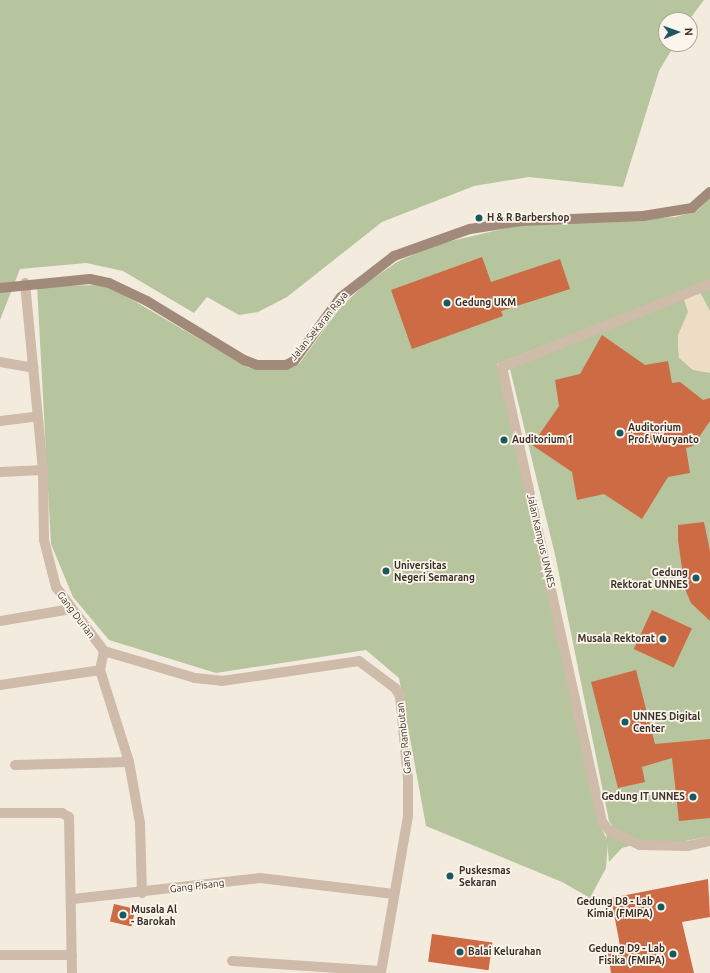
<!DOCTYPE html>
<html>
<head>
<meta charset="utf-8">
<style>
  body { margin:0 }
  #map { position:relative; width:710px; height:973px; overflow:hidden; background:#f4ebdf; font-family:Ubuntu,sans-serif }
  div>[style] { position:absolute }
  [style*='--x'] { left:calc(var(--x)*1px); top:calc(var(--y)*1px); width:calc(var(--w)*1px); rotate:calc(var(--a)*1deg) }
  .green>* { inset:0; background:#b6c59d }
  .plaza>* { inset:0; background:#edddc5 }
  .building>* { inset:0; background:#cd6b44; transform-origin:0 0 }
  .street>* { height:10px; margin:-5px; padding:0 5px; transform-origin:5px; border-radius:5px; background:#cebba9 }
  .secondary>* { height:10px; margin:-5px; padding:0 5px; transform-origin:5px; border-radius:5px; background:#a28a7a }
  .dots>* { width:11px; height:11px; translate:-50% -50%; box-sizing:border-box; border:2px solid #fbf5ec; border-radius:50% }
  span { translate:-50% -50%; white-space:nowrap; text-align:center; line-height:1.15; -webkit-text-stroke:3.5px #fbf5ec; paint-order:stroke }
  .poi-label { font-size:10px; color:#3b3029; font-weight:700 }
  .left { translate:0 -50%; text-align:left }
  .right { translate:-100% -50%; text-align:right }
  .street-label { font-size:10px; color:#3b3029 }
  .north { position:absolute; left:658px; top:12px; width:40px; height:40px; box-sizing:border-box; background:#fbf5ec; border:1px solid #aea69e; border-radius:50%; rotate:88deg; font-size:11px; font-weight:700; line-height:16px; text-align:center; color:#3b3029 }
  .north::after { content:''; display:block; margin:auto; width:14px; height:18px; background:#1c585f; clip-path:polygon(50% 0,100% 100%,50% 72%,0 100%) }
</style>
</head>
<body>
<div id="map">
  <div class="green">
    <div style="clip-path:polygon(0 0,704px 0,689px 20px,666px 20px,666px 44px,675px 44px,659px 71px,623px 187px,529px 177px,474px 186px,382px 222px,287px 297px,258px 312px,239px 315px,207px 297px,194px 313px,123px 271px,86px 263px,20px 269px,0 320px)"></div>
    <div style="clip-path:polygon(710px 198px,710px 280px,497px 364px,599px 824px,608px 841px,606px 868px,590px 898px,562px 882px,426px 826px,399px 678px,366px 650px,216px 673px,109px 640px,73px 597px,51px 544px,37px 286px,107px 285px,249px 368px,284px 370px,299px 364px,340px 308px,364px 285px,397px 262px,434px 245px,520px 225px,675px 217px,697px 211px)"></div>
    <div style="clip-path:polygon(710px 287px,710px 836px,686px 841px,642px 841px,614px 828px,609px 821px,556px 559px,510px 369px)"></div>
    <div style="clip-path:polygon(606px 831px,633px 845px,622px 848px,609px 862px)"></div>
  </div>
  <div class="plaza">
    <div style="clip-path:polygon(699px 290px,710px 311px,710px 373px,693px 370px,679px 358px,678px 348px,678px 335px,688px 312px,683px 296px)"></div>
  </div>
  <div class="building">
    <div style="clip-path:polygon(482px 257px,491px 282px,560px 259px,570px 289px,501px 311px,503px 316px,412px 349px,391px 290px)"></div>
    <div style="clip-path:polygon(602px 335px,645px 365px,668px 361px,672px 383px,680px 382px,703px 400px,710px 398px,710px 421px,693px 446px,686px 448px,690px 473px,668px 477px,642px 519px,604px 494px,577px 500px,572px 472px,532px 445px,559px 406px,555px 380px,580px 374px)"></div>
    <div style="clip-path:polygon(704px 522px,710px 551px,710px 621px,691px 603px,685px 589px,678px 540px,678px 525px)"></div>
    <div style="left:652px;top:610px;width:44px;height:43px;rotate:25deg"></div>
    <div style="clip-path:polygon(636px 670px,655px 744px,710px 739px,710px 818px,679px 821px,672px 758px,642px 767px,645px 782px,618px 788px,591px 682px)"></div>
    <div style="clip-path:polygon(708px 879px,710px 917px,682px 922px,694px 973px,611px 973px,608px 953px,621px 951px,611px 898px)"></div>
    <div style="left:114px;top:904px;width:22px;height:18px;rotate:13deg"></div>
    <div style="left:432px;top:934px;width:61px;height:28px;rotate:8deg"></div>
  </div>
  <div class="street">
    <div style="--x:25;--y:283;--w:188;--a:84.5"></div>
    <div style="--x:43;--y:470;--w:70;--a:89.2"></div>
    <div style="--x:44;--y:540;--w:49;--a:75.7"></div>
    <div style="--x:56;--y:587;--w:80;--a:53.1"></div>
    <div style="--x:104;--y:651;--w:19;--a:102"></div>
    <div style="--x:100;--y:670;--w:96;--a:72.5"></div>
    <div style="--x:129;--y:762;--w:62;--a:79.8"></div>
    <div style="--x:140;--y:823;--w:70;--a:88.4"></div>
    <div style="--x:710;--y:284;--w:224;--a:158.2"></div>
    <div style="--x:502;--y:367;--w:466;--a:77.6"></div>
    <div style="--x:602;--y:822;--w:11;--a:49"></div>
    <div style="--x:609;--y:830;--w:34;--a:26"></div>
    <div style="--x:640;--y:845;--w:48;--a:1.2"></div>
    <div style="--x:688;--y:846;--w:23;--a:-13"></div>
    <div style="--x:0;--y:362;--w:34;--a:10"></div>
    <div style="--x:0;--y:421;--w:38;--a:-7"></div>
    <div style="--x:0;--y:472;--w:43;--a:-2.7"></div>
    <div style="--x:0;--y:621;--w:72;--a:-9.6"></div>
    <div style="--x:104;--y:651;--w:95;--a:16.5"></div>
    <div style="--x:195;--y:678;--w:27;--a:6"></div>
    <div style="--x:222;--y:681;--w:138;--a:-8.3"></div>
    <div style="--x:359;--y:661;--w:45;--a:36.9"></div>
    <div style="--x:395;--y:688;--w:9;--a:58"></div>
    <div style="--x:400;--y:696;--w:83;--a:84.5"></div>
    <div style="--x:408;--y:779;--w:37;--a:90"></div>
    <div style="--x:408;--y:816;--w:159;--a:99.8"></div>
    <div style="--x:0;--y:685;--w:101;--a:-8.5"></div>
    <div style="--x:15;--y:765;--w:114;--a:-1.5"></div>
    <div style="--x:0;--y:813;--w:62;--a:0"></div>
    <div style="--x:62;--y:813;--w:8;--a:30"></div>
    <div style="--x:69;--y:817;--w:156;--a:88.9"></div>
    <div style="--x:73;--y:899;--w:188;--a:-6.4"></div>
    <div style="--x:260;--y:878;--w:135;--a:6.8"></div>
    <div style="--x:0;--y:955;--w:72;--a:0"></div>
    <div style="--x:232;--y:961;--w:149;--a:3.8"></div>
  </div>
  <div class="secondary">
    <div style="--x:0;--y:288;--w:90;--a:-5.7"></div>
    <div style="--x:90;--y:279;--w:19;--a:12"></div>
    <div style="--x:109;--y:283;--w:42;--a:25.3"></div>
    <div style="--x:147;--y:301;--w:114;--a:31.3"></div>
    <div style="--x:244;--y:360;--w:14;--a:21"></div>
    <div style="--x:257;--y:365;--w:29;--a:0"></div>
    <div style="--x:286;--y:365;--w:9;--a:-27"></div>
    <div style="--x:294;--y:361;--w:79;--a:-53.7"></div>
    <div style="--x:341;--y:297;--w:67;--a:-37.7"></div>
    <div style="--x:394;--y:256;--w:81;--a:-19.6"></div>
    <div style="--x:470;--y:229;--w:52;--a:-8.9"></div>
    <div style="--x:521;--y:221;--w:122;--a:-2.3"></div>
    <div style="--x:643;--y:216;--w:50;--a:-9.3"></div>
    <div style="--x:692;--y:208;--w:24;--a:-42"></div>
  </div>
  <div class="dots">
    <div style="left:479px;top:218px;background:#1c585f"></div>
    <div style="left:447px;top:303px;background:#1c585f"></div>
    <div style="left:620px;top:433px;background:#1c585f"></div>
    <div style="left:504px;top:440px;background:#1c585f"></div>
    <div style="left:386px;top:571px;background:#1c585f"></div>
    <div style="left:696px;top:578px;background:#1c585f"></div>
    <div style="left:663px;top:639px;background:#1c585f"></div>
    <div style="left:625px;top:722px;background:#1c585f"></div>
    <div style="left:693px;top:797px;background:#1c585f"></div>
    <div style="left:450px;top:876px;background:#1c585f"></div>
    <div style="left:661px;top:907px;background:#1c585f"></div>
    <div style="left:123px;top:915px;background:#1c585f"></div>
    <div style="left:460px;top:952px;background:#1c585f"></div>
    <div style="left:673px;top:954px;background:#1c585f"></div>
  </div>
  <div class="poi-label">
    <span class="left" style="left:487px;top:218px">H &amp; R Barbershop</span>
    <span class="left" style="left:455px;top:303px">Gedung UKM</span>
    <span class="left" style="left:628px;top:433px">Auditorium<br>Prof. Wuryanto</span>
    <span class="left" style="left:512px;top:440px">Auditorium 1</span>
    <span class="left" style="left:394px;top:571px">Universitas<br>Negeri Semarang</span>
    <span class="right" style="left:688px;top:578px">Gedung<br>Rektorat UNNES</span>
    <span class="right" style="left:655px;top:639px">Musala Rektorat</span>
    <span class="left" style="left:633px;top:722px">UNNES Digital<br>Center</span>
    <span class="right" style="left:685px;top:797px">Gedung IT UNNES</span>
    <span class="left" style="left:459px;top:876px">Puskesmas<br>Sekaran</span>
    <span class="right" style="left:653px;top:907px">Gedung D8 - Lab<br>Kimia (FMIPA)</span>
    <span class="left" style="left:131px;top:915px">Musala Al<br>- Barokah</span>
    <span class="right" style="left:665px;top:954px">Gedung D9 - Lab<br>Fisika (FMIPA)</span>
    <span class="left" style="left:468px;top:952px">Balai Kelurahan</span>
  </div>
  <div class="street-label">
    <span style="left:319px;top:326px;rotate:-51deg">Jalan Sekaran Raya</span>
    <span style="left:541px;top:541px;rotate:77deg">Jalan Kampus UNNES</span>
    <span style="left:76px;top:615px;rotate:53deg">Gang Durian</span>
    <span style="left:404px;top:738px;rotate:-96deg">Gang Rambutan</span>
    <span style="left:197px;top:886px;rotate:-7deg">Gang Pisang</span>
  </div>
  <div class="north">N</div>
</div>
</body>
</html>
